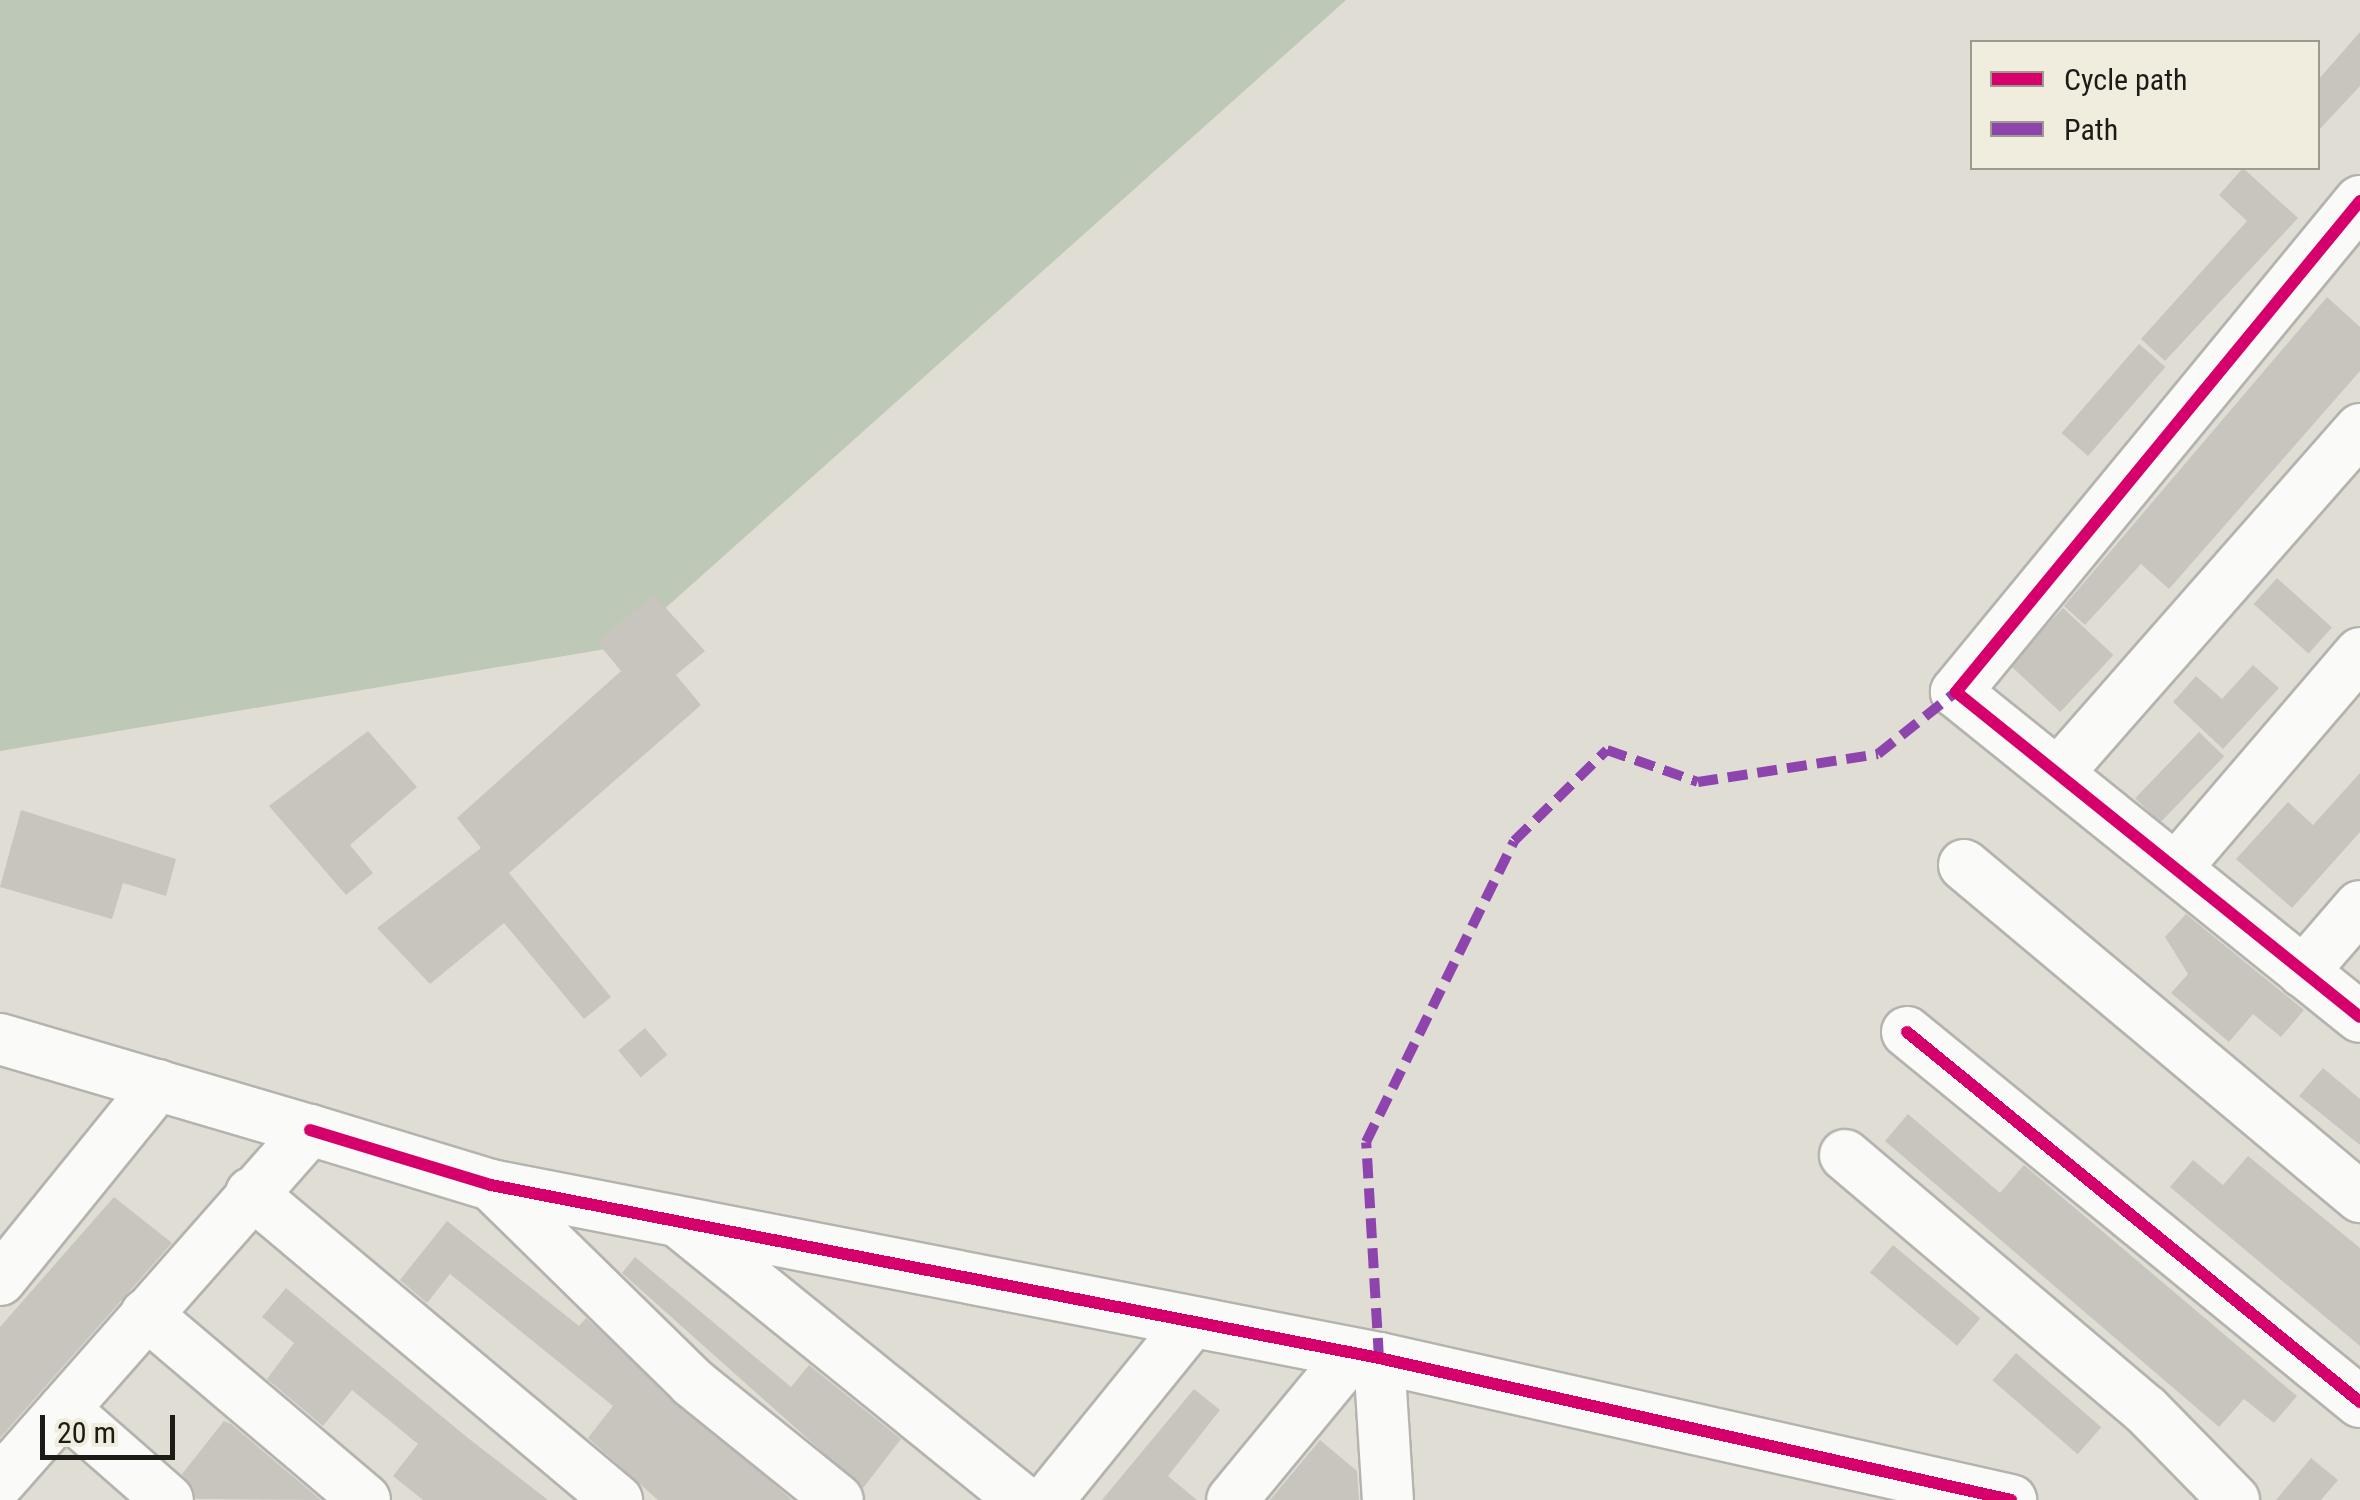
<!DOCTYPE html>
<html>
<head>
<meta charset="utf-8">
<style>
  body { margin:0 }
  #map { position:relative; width:2360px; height:1500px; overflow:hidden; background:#e0ddd5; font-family:"Roboto Condensed",sans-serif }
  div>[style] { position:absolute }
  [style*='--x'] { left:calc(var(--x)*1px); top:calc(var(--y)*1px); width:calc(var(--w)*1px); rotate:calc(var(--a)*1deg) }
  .green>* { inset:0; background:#bdc8b7 }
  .building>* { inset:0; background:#c8c5be; transform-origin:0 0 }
  .roads { filter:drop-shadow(2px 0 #b5b3ad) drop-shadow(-2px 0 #b5b3ad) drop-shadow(0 2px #b5b3ad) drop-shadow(0 -2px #b5b3ad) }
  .minor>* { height:50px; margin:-25px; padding:0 25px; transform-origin:25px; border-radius:25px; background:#fafaf9 }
  .quiet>* { height:10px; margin-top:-5px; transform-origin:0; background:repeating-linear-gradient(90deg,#8e44ad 0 20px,transparent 0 30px) }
  .cycleway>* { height:12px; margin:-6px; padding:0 6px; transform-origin:6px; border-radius:6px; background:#d6006c }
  span { translate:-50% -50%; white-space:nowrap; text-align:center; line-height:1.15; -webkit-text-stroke:9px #f1edde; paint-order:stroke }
  .legend { position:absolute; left:1970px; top:40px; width:350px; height:130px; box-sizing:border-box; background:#f1edde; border:2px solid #9c998e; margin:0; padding:12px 18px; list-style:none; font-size:30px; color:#1c1b16 }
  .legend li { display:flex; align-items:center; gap:20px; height:50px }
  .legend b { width:50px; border:2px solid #9c998e }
  .scale { position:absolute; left:40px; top:1415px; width:135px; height:45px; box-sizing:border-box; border:5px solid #1c1b16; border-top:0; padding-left:12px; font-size:30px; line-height:35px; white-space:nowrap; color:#1c1b16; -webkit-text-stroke:8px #f1edde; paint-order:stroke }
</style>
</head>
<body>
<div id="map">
  <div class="green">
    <div style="clip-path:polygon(0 0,1346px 0,623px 646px,0 751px)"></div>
  </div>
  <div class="building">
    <div style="clip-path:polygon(2360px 32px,2360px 86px,2318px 131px,2318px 80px)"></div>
    <div style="clip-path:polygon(2243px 168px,2298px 218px,2165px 361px,2141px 339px,2247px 221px,2219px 195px)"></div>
    <div style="clip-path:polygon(2327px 297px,2360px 327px,2360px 371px,2169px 589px,2141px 564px,2085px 625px,2064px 606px)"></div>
    <div style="left:2139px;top:344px;width:35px;height:118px;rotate:41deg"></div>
    <div style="left:2277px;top:578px;width:74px;height:35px;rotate:42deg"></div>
    <div style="clip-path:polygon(653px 594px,705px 651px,676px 675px,701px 705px,509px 873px,611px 997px,584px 1019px,504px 923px,430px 984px,377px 928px,481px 848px,457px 818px,621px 671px,597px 642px)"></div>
    <div style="left:2063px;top:608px;width:69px;height:78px;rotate:43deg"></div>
    <div style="clip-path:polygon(2253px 665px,2279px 688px,2223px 749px,2173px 702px,2196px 676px,2222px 699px)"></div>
    <div style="clip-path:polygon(368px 731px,417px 787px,350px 845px,373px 873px,346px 895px,269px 806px)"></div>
    <div style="left:2199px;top:732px;width:35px;height:92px;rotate:44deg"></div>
    <div style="clip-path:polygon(2360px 773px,2360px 832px,2292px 908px,2236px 859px,2288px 802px,2313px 825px)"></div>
    <div style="clip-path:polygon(21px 810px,176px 859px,166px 896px,123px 883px,112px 919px,0 887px)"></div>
    <div style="clip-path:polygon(2186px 914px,2304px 1010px,2281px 1037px,2253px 1014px,2229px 1042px,2171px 993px,2188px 974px,2165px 937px)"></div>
    <div style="left:645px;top:1028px;width:35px;height:35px;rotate:50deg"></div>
    <div style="clip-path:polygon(2323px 1068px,2360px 1099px,2360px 1145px,2299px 1096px)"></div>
    <div style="clip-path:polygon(1908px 1114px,2000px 1193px,2024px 1165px,2297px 1396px,2274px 1423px,2244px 1399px,2219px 1427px,1885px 1141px)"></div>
    <div style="clip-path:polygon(2248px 1156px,2360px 1248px,2360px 1346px,2170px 1187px,2193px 1160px,2223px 1185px)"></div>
    <div style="clip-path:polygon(114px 1197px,172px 1243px,0 1438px,0 1327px)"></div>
    <div style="clip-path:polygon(447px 1221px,579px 1326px,586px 1318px,792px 1500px,658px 1500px,588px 1438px,613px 1406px,450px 1274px,427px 1303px,400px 1280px)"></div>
    <div style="left:1893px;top:1245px;width:114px;height:36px;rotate:40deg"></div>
    <div style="clip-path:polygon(635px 1257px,791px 1387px,809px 1365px,901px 1439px,863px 1488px,622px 1273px)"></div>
    <div style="clip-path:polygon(286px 1288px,468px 1438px,548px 1500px,423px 1500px,393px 1476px,418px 1444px,352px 1390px,323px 1426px,267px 1379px,294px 1343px,262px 1317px)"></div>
    <div style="left:2016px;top:1353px;width:113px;height:36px;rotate:41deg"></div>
    <div style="clip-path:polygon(1194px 1389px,1220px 1410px,1168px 1476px,1197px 1500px,1102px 1500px)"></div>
    <div style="clip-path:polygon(224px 1421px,231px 1424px,321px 1500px,196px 1499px,182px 1474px)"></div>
    <div style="clip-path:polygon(1320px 1440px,1357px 1471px,1359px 1500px,1270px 1500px)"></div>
    <div style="clip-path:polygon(2311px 1458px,2338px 1480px,2321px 1500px,2276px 1500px)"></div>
  </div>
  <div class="roads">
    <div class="minor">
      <div style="--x:2360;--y:201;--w:636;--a:129.45"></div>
      <div style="--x:1956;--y:692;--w:518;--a:38.82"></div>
      <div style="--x:2058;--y:773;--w:458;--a:-48.7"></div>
      <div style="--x:1964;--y:865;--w:517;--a:39.98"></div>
      <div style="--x:2176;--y:868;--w:283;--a:-49.4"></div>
      <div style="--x:2303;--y:972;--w:87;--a:-49.2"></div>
      <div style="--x:1907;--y:1032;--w:585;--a:39.24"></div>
      <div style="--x:0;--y:1039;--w:323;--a:16.4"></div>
      <div style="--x:310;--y:1130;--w:469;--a:131.4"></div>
      <div style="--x:310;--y:1130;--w:189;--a:16.9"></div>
      <div style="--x:491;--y:1185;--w:905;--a:11.02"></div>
      <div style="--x:1379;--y:1358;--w:648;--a:12.66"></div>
      <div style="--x:1845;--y:1155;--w:394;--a:40.3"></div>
      <div style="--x:2146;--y:1410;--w:126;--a:45.6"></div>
      <div style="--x:491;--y:1185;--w:283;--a:44.4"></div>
      <div style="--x:693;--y:1383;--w:186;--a:38.9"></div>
      <div style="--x:251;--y:1193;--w:478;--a:40"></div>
      <div style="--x:681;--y:1224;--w:439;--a:39"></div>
      <div style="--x:0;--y:1280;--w:251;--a:-51"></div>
      <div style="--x:146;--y:1314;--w:287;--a:40.3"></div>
      <div style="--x:1379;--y:1358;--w:142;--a:86.4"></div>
      <div style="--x:64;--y:1409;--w:138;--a:41.2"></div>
      <div style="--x:1048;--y:1500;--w:229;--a:-51"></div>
      <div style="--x:1232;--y:1500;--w:190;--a:-50.5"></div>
    </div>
  </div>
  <div class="quiet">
    <div style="--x:1379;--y:1358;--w:216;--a:-93.4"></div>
    <div style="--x:1366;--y:1142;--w:335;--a:-63.8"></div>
    <div style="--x:1514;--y:841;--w:130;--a:-44.4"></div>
    <div style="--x:1607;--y:750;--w:96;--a:19.4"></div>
    <div style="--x:1698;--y:782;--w:182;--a:-8.8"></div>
    <div style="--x:1878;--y:754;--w:100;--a:-38.5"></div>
  </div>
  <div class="cycleway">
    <div style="--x:2360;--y:201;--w:636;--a:129.45"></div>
    <div style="--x:1956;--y:692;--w:518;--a:38.82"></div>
    <div style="--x:1907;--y:1032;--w:585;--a:39.24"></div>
    <div style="--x:310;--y:1130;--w:189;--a:16.9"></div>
    <div style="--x:491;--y:1185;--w:905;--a:11.02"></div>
    <div style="--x:1379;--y:1358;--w:648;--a:12.66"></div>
  </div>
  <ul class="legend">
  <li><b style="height:12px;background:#d6006c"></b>Cycle path</li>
  <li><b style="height:12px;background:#8e44ad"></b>Path</li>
  </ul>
  <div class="scale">20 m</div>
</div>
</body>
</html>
